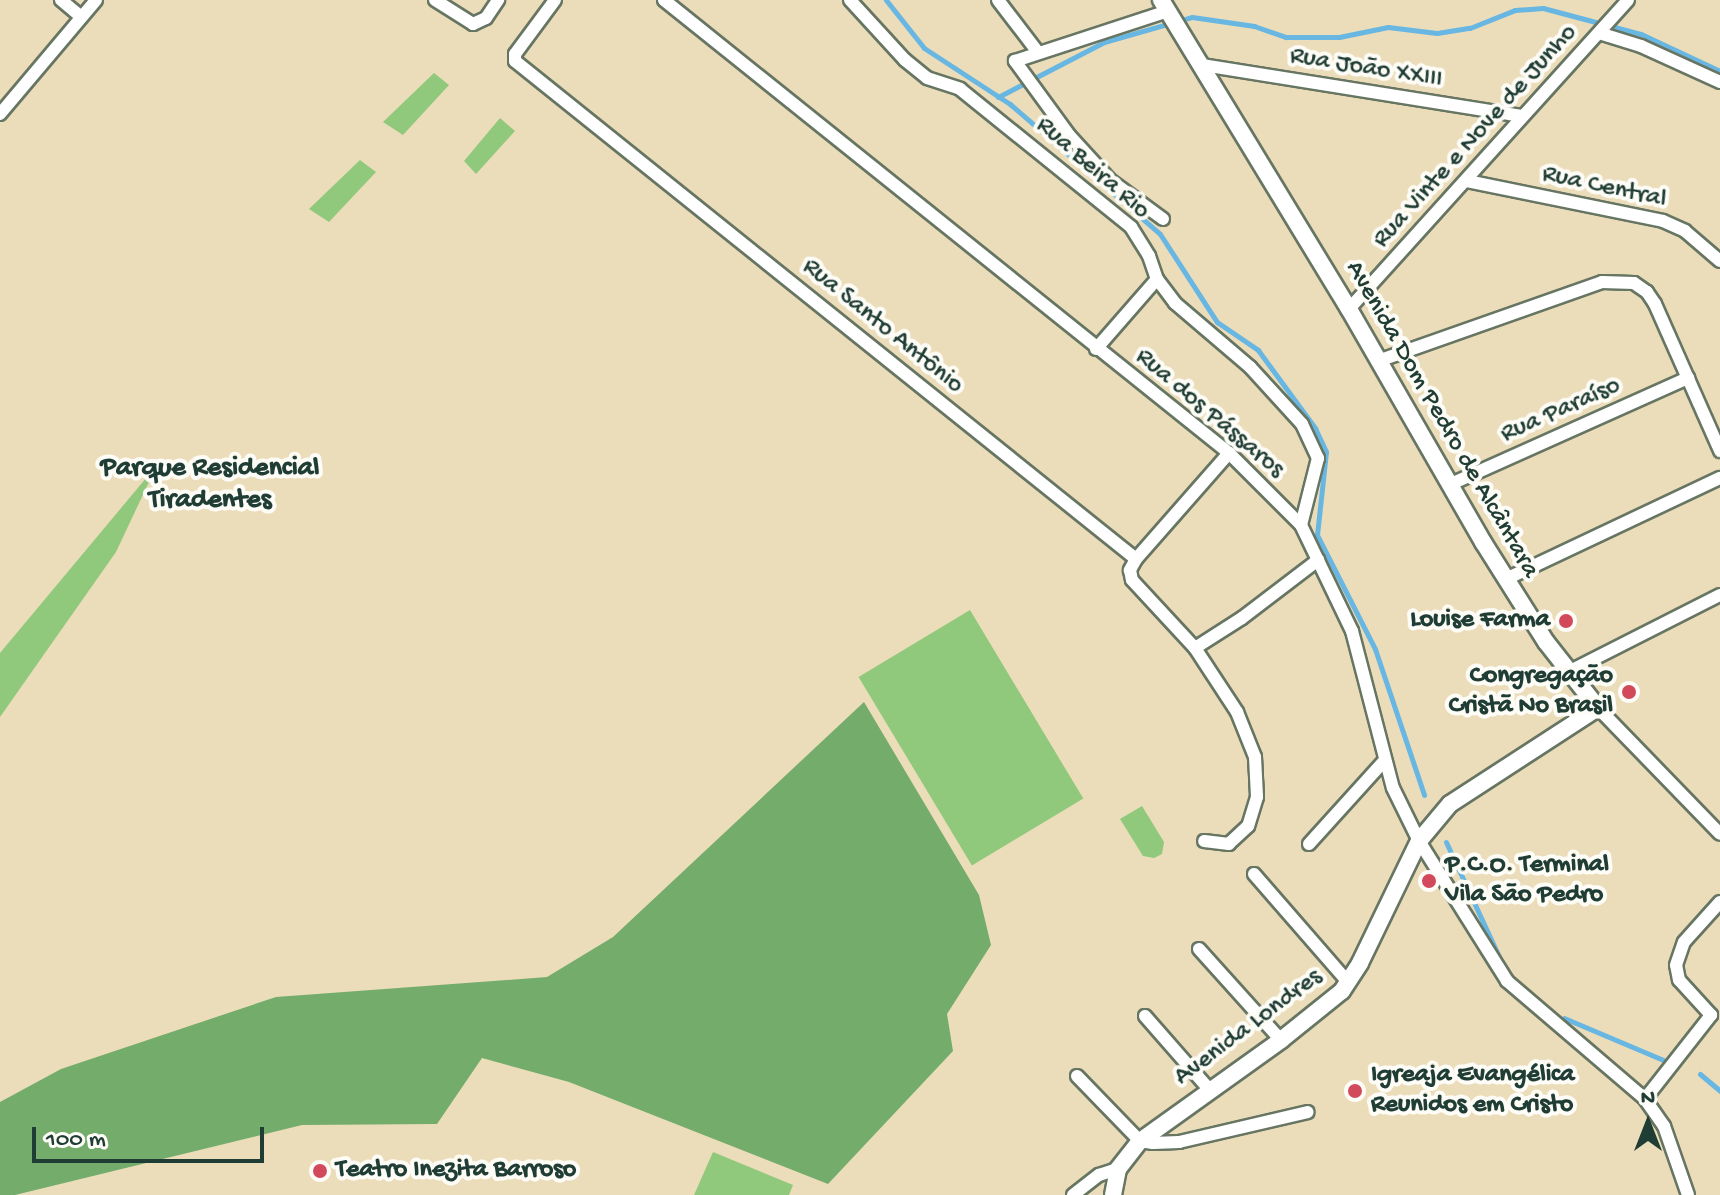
<!DOCTYPE html>
<html>
<head>
<meta charset="utf-8">
<style>
  body { margin:0 }
  #map { position:relative; width:1720px; height:1195px; overflow:hidden; background:#ecddba; font-family:"Gochi Hand",sans-serif }
  div>[style] { position:absolute }
  [style*='--x'] { left:calc(var(--x)*1px); top:calc(var(--y)*1px); width:calc(var(--w)*1px); rotate:calc(var(--a)*1deg) }
  .green>* { inset:0; background:#90c87c; transform-origin:0 0 }
  .forest>* { inset:0; background:#74ac6c }
  .stream>* { height:5px; margin:-2.5px; padding:0 2.5px; transform-origin:2.5px; border-radius:2.5px; background:#68b6e2 }
  .roads { filter:drop-shadow(2px 0 #677563) drop-shadow(-2px 0 #677563) drop-shadow(0 2px #677563) drop-shadow(0 -2px #677563) }
  .street>* { height:12px; margin:-6px; padding:0 6px; transform-origin:6px; border-radius:6px; background:#fff }
  .secondary>* { height:16px; margin:-8px; padding:0 8px; transform-origin:8px; border-radius:8px; background:#fff }
  .dots>* { width:22px; height:22px; translate:-50% -50%; box-sizing:border-box; border:4px solid #fdfcf7; border-radius:50% }
  span { translate:-50% -50%; white-space:nowrap; text-align:center; line-height:1.15; -webkit-text-stroke:8px #fdfcf7; paint-order:stroke }
  .street-label { font-size:26px; color:#1f3d34 }
  .poi-label { font-size:26px; color:#1f3d34; font-weight:700 }
  .right { translate:-100% -50%; text-align:right }
  .left { translate:0 -50%; text-align:left }
  .neighbourhood-label { font-size:28px; color:#1f3d34; font-weight:700 }
  .north { position:absolute; left:1608px; top:1083px; width:80px; height:80px; -webkit-text-stroke:6px #fdfcf7; paint-order:stroke; rotate:0deg; font-size:22px; font-weight:700; line-height:32px; text-align:center; color:#1f3d34 }
  .north::after { content:''; display:block; margin:auto; width:28px; height:36px; background:#1f3d34; clip-path:polygon(50% 0,100% 100%,50% 72%,0 100%) }
  .scale { position:absolute; left:32px; top:1127px; width:232px; height:36px; box-sizing:border-box; border:4px solid #1f3d34; border-top:0; padding-left:10px; font-size:24px; line-height:28px; white-space:nowrap; color:#1f3d34; -webkit-text-stroke:6px #fdfcf7; paint-order:stroke }
</style>
</head>
<body>
<div id="map">
  <div class="green">
    <div style="clip-path:polygon(434px 73px,449px 85px,403px 135px,383px 122px)"></div>
    <div style="clip-path:polygon(500px 118px,515px 131px,476px 174px,464px 161px)"></div>
    <div style="clip-path:polygon(360px 160px,376px 172px,329px 222px,309px 209px)"></div>
    <div style="clip-path:polygon(157px 465px,116px 552px,0 717px,0 653px)"></div>
    <div style="left:970px;top:610px;width:220px;height:130px;rotate:59deg"></div>
    <div style="clip-path:polygon(1142px 806px,1164px 842px,1162px 854px,1154px 858px,1143px 856px,1120px 819px)"></div>
    <div style="clip-path:polygon(713px 1152px,793px 1185px,789px 1195px,694px 1195px)"></div>
  </div>
  <div class="forest">
    <div style="clip-path:polygon(864px 702px,979px 895px,991px 945px,947px 1014px,953px 1051px,828px 1184px,569px 1082px,482px 1058px,437px 1124px,302px 1125px,15px 1195px,0 1195px,0 1102px,61px 1069px,276px 997px,547px 977px,613px 937px)"></div>
  </div>
  <div class="stream">
    <div style="--x:886;--y:0;--w:61;--a:51.6"></div>
    <div style="--x:924;--y:48;--w:103;--a:33.1"></div>
    <div style="--x:1010;--y:104;--w:198;--a:40.9"></div>
    <div style="--x:1160;--y:234;--w:105;--a:57.1"></div>
    <div style="--x:1217;--y:322;--w:50;--a:34.3"></div>
    <div style="--x:1258;--y:350;--w:97;--a:53.8"></div>
    <div style="--x:1315;--y:428;--w:26;--a:65"></div>
    <div style="--x:1326;--y:452;--w:83;--a:96.2"></div>
    <div style="--x:1317;--y:535;--w:128;--a:63"></div>
    <div style="--x:1375;--y:649;--w:154;--a:71.4"></div>
    <div style="--x:998;--y:97;--w:119;--a:-27.4"></div>
    <div style="--x:1104;--y:42;--w:91;--a:-15.9"></div>
    <div style="--x:1192;--y:17;--w:63;--a:8.3"></div>
    <div style="--x:1254;--y:26;--w:34;--a:19"></div>
    <div style="--x:1286;--y:37;--w:53;--a:0"></div>
    <div style="--x:1339;--y:37;--w:50;--a:-11.5"></div>
    <div style="--x:1388;--y:27;--w:49;--a:7"></div>
    <div style="--x:1437;--y:33;--w:33;--a:-9"></div>
    <div style="--x:1470;--y:28;--w:48;--a:-21.8"></div>
    <div style="--x:1515;--y:10;--w:28;--a:-4"></div>
    <div style="--x:1543;--y:8;--w:101;--a:14.9"></div>
    <div style="--x:1641;--y:34;--w:87;--a:25.1"></div>
    <div style="--x:1446;--y:842;--w:133;--a:65.2"></div>
    <div style="--x:1564;--y:1018;--w:111;--a:22.9"></div>
    <div style="--x:1700;--y:1074;--w:26;--a:40"></div>
  </div>
  <div class="roads">
    <div class="street">
      <div style="--x:61;--y:0;--w:26;--a:40"></div>
      <div style="--x:435;--y:0;--w:45;--a:32.3"></div>
      <div style="--x:473;--y:24;--w:14;--a:-25"></div>
      <div style="--x:486;--y:18;--w:22;--a:-56"></div>
      <div style="--x:555;--y:0;--w:67;--a:126.5"></div>
      <div style="--x:515;--y:54;--w:7;--a:90"></div>
      <div style="--x:515;--y:61;--w:796;--a:38.73"></div>
      <div style="--x:1136;--y:559;--w:13;--a:119"></div>
      <div style="--x:1130;--y:570;--w:10;--a:79"></div>
      <div style="--x:1132;--y:580;--w:93;--a:47.2"></div>
      <div style="--x:1195;--y:648;--w:77;--a:56.7"></div>
      <div style="--x:1237;--y:712;--w:48;--a:68.2"></div>
      <div style="--x:1255;--y:757;--w:40;--a:87.1"></div>
      <div style="--x:1257;--y:797;--w:30;--a:107"></div>
      <div style="--x:1248;--y:826;--w:26;--a:137"></div>
      <div style="--x:1229;--y:844;--w:25;--a:-173"></div>
      <div style="--x:664;--y:0;--w:724;--a:38.72"></div>
      <div style="--x:1229;--y:453;--w:102;--a:45"></div>
      <div style="--x:1301;--y:525;--w:118;--a:64.3"></div>
      <div style="--x:1352;--y:631;--w:162;--a:75.4"></div>
      <div style="--x:1393;--y:788;--w:59;--a:63.9"></div>
      <div style="--x:1419;--y:841;--w:165;--a:57.8"></div>
      <div style="--x:1507;--y:981;--w:182;--a:40.5"></div>
      <div style="--x:1645;--y:1099;--w:33;--a:55"></div>
      <div style="--x:1664;--y:1126;--w:73;--a:70.8"></div>
      <div style="--x:850;--y:0;--w:81;--a:47.5"></div>
      <div style="--x:905;--y:60;--w:28;--a:39"></div>
      <div style="--x:927;--y:78;--w:35;--a:18"></div>
      <div style="--x:960;--y:89;--w:220;--a:38.9"></div>
      <div style="--x:1131;--y:227;--w:34;--a:58"></div>
      <div style="--x:1149;--y:256;--w:24;--a:71"></div>
      <div style="--x:1157;--y:279;--w:30;--a:53"></div>
      <div style="--x:1175;--y:303;--w:99;--a:40.5"></div>
      <div style="--x:1250;--y:367;--w:77;--a:47.6"></div>
      <div style="--x:1302;--y:424;--w:38;--a:65"></div>
      <div style="--x:1318;--y:458;--w:69;--a:104.2"></div>
      <div style="--x:998;--y:0;--w:64;--a:52.6"></div>
      <div style="--x:1599;--y:33;--w:44;--a:17.2"></div>
      <div style="--x:1641;--y:46;--w:87;--a:24.5"></div>
      <div style="--x:1203;--y:65;--w:323;--a:9.1"></div>
      <div style="--x:0;--y:114;--w:149;--a:-49.9"></div>
      <div style="--x:1467;--y:181;--w:200;--a:11.5"></div>
      <div style="--x:1663;--y:221;--w:24;--a:24"></div>
      <div style="--x:1685;--y:231;--w:46;--a:40.6"></div>
      <div style="--x:1163;--y:219;--w:64;--a:-143.8"></div>
      <div style="--x:1111;--y:181;--w:62;--a:-132.4"></div>
      <div style="--x:1069;--y:135;--w:92;--a:-126.1"></div>
      <div style="--x:1015;--y:61;--w:161;--a:-18.1"></div>
      <div style="--x:1349;--y:309;--w:416;--a:-47.9"></div>
      <div style="--x:1096;--y:349;--w:93;--a:-48.9"></div>
      <div style="--x:1378;--y:361;--w:238;--a:-19.4"></div>
      <div style="--x:1602;--y:282;--w:32;--a:2"></div>
      <div style="--x:1634;--y:283;--w:16;--a:35"></div>
      <div style="--x:1647;--y:292;--w:14;--a:56"></div>
      <div style="--x:1655;--y:304;--w:161;--a:66.1"></div>
      <div style="--x:1451;--y:484;--w:260;--a:-24.1"></div>
      <div style="--x:1136;--y:559;--w:141;--a:-48.7"></div>
      <div style="--x:1506;--y:579;--w:237;--a:-25.3"></div>
      <div style="--x:1195;--y:648;--w:56;--a:-32.6"></div>
      <div style="--x:1242;--y:618;--w:96;--a:-37.3"></div>
      <div style="--x:1570;--y:671;--w:168;--a:-26.9"></div>
      <div style="--x:1598;--y:708;--w:175;--a:45.9"></div>
      <div style="--x:1309;--y:844;--w:113;--a:-47.9"></div>
      <div style="--x:1254;--y:874;--w:143;--a:49"></div>
      <div style="--x:1199;--y:949;--w:122;--a:48"></div>
      <div style="--x:1711;--y:1015;--w:47;--a:-132.4"></div>
      <div style="--x:1679;--y:980;--w:15;--a:-101"></div>
      <div style="--x:1676;--y:965;--w:24;--a:-71"></div>
      <div style="--x:1684;--y:942;--w:54;--a:-48"></div>
      <div style="--x:1145;--y:1016;--w:97;--a:48.8"></div>
      <div style="--x:1077;--y:1076;--w:91;--a:45.9"></div>
      <div style="--x:1140;--y:1141;--w:13;--a:9"></div>
      <div style="--x:1153;--y:1143;--w:26;--a:-2"></div>
      <div style="--x:1179;--y:1142;--w:132;--a:-13.1"></div>
      <div style="--x:1645;--y:1099;--w:107;--a:-51.8"></div>
      <div style="--x:1073;--y:1195;--w:33;--a:-38"></div>
      <div style="--x:1099;--y:1175;--w:20;--a:-18"></div>
    </div>
    <div class="secondary">
      <div style="--x:1113;--y:1195;--w:26;--a:-79"></div>
      <div style="--x:1118;--y:1169;--w:36;--a:-52"></div>
      <div style="--x:1140;--y:1141;--w:173;--a:-35.6"></div>
      <div style="--x:1281;--y:1040;--w:78;--a:-38.8"></div>
      <div style="--x:1342;--y:991;--w:33;--a:-57"></div>
      <div style="--x:1360;--y:963;--w:136;--a:-64.2"></div>
      <div style="--x:1419;--y:841;--w:48;--a:-50"></div>
      <div style="--x:1450;--y:804;--w:176;--a:-33"></div>
      <div style="--x:1598;--y:708;--w:84;--a:-128.2"></div>
      <div style="--x:1546;--y:642;--w:118;--a:-122.2"></div>
      <div style="--x:1483;--y:542;--w:269;--a:-119.9"></div>
      <div style="--x:1349;--y:309;--w:362;--a:-121.3"></div>
    </div>
  </div>
  <div class="dots">
    <div style="left:1566px;top:621px;background:#d1495b"></div>
    <div style="left:1629px;top:692px;background:#d1495b"></div>
    <div style="left:1429px;top:881px;background:#d1495b"></div>
    <div style="left:1355px;top:1091px;background:#d1495b"></div>
    <div style="left:320px;top:1171px;background:#d1495b"></div>
  </div>
  <div class="street-label">
    <span style="left:1366px;top:69px;rotate:9deg">Rua João XXIII</span>
    <span style="left:1476px;top:137px;rotate:-48deg">Rua Vinte e Nove de Junho</span>
    <span style="left:1092px;top:169px;rotate:41deg">Rua Beira Rio</span>
    <span style="left:1604px;top:188px;rotate:12deg">Rua Central</span>
    <span style="left:882px;top:327px;rotate:39deg">Rua Santo Antônio</span>
    <span style="left:1561px;top:411px;rotate:-24deg">Rua Paraíso</span>
    <span style="left:1209px;top:414px;rotate:40deg">Rua dos Pássaros</span>
    <span style="left:1441px;top:420px;rotate:60deg">Avenida Dom Pedro de Alcântara</span>
    <span style="left:1249px;top:1028px;rotate:-37deg">Avenida Londres</span>
  </div>
  <div class="poi-label">
    <span class="right" style="left:1550px;top:621px">Louise Farma</span>
    <span class="right" style="left:1613px;top:692px">Congregação<br>Cristã No Brasil</span>
    <span class="left" style="left:1445px;top:881px">P.C.O. Terminal<br>Vila São Pedro</span>
    <span class="left" style="left:1371px;top:1091px">Igreaja Evangélica<br>Reunidos em Cristo</span>
    <span class="left" style="left:336px;top:1171px">Teatro Inezita Barroso</span>
  </div>
  <div class="neighbourhood-label">
    <span style="left:210px;top:485px">Parque Residencial<br>Tiradentes</span>
  </div>
  <div class="north">N</div>
  <div class="scale">100 m</div>
</div>
</body>
</html>
